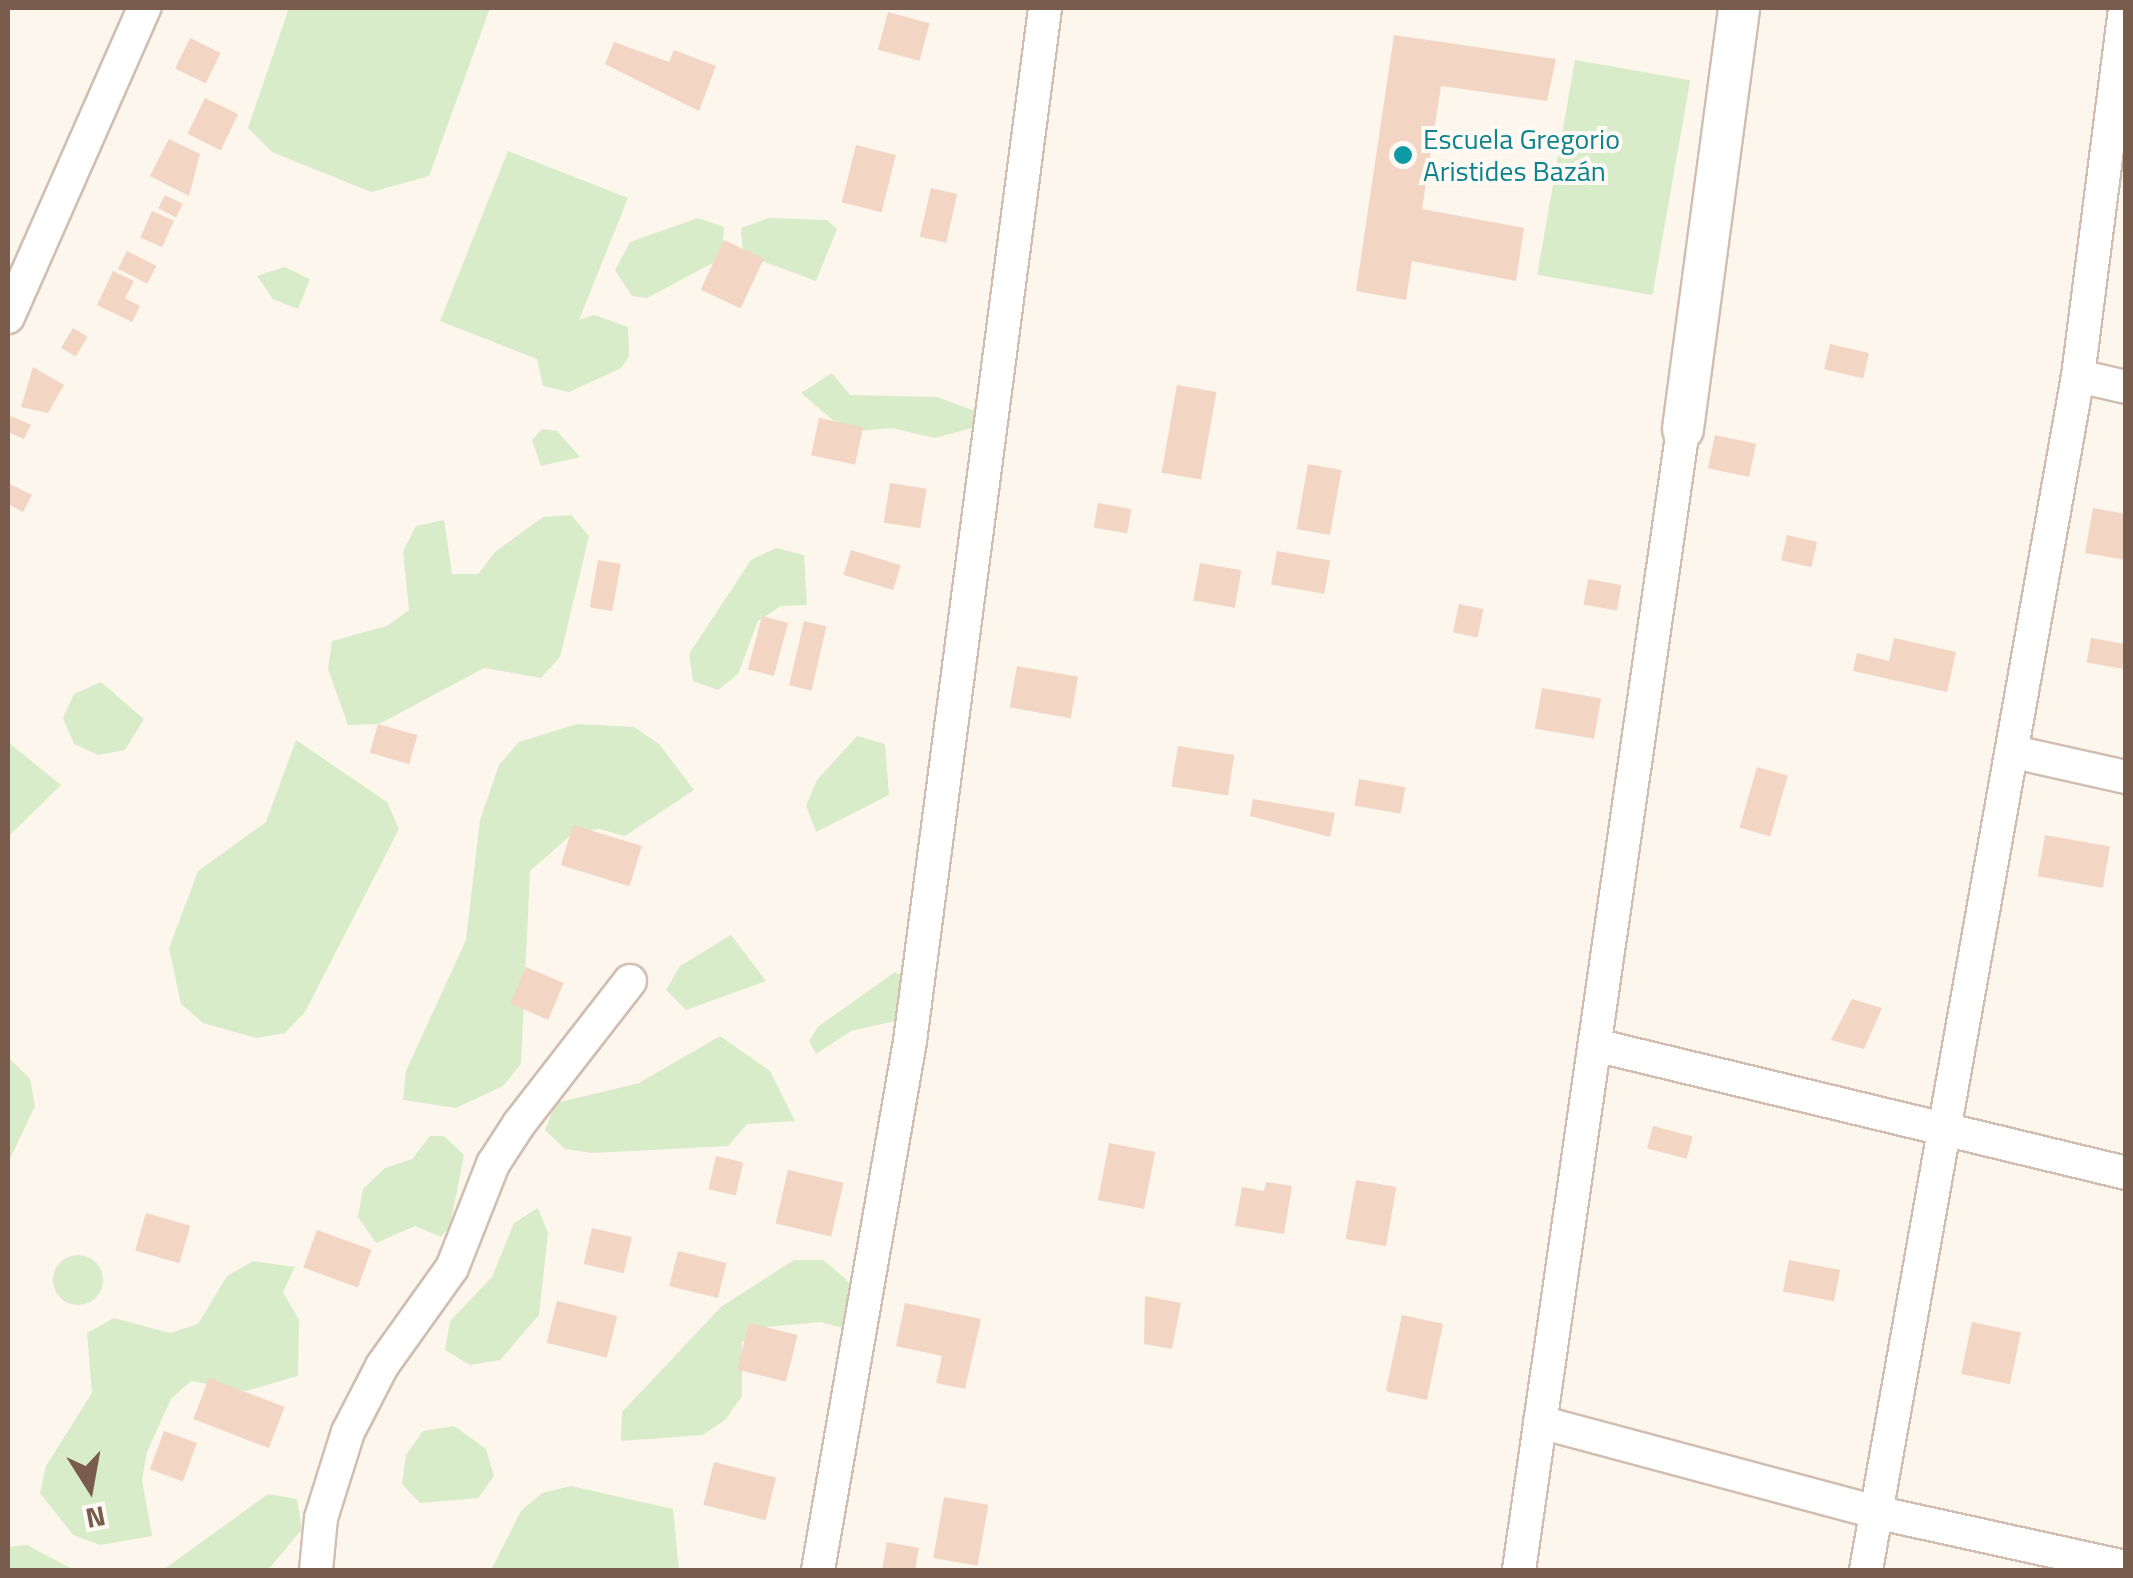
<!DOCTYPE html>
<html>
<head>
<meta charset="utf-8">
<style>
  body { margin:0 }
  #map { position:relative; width:2133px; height:1578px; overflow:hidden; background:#fdf6ec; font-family:"Titillium Web",sans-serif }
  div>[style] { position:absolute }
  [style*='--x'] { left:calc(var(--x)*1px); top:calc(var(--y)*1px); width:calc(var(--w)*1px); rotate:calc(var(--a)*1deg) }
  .green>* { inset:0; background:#d8ecc9; transform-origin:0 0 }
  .round { border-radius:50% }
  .building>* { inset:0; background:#f3d5c3; transform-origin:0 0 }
  .roads { filter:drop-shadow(2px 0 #d1beb0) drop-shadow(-2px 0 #d1beb0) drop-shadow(0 2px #d1beb0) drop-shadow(0 -2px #d1beb0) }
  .minor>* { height:32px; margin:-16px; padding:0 16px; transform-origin:16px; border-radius:16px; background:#fff }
  .tertiary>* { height:40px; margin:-20px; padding:0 20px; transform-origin:20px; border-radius:20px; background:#fff }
  .dots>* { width:28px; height:28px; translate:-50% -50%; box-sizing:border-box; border:5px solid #fffaf3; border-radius:50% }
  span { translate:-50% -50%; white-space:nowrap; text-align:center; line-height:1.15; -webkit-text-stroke:8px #fffaf3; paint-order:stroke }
  .culture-label { font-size:28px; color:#0d838f }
  .left { translate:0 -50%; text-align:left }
  .frame { position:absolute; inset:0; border:10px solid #7a5c4d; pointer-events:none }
  .north { position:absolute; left:40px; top:1438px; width:100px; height:100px; -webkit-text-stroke:8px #fffaf3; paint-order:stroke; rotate:169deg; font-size:28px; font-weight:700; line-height:40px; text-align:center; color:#7a5c4d }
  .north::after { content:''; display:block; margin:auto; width:35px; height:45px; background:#7a5c4d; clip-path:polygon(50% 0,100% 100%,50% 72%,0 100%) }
</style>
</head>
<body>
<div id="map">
  <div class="green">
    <div style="clip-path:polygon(289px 8px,490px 8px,429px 176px,371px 192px,272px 152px,248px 128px)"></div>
    <div style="left:1575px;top:60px;width:117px;height:218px;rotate:10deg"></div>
    <div style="clip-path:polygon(508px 151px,628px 198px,579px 320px,594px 315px,628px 327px,629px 356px,621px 368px,569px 392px,543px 386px,537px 359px,440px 321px)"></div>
    <div style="clip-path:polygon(698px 218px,724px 227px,722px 258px,647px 298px,632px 296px,615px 270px,630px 242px)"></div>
    <div style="clip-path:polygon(769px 218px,827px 220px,837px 229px,816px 281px,743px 254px,741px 228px)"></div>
    <div style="clip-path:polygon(284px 267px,310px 279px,298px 309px,273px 299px,257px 276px)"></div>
    <div style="clip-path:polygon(832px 373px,850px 395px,937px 397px,978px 412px,983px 425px,935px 438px,892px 428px,847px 432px,801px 393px)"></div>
    <div style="clip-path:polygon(542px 429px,557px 431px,580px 457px,541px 466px,532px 440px)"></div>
    <div style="clip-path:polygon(571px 515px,589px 536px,560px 657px,541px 678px,484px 668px,379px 724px,348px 725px,328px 669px,332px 641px,387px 626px,409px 610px,403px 551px,416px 526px,444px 520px,452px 574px,478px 574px,495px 552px,543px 517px)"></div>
    <div style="clip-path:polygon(776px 548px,804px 555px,807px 605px,781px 606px,758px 621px,738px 674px,718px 690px,693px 681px,689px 654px,751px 560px)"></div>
    <div style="clip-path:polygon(101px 682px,144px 719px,125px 750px,98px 755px,74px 744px,63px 718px,74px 694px)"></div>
    <div style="clip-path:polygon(577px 724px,634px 727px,659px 744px,694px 790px,625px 836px,599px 829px,572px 834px,530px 871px,521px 1064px,503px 1086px,456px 1108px,403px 1100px,406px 1071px,466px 940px,480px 820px,499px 765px,519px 742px)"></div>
    <div style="clip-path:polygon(857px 736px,885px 744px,889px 795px,816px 832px,806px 806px,817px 780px)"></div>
    <div style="clip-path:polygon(296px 740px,387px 802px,399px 829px,305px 1012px,285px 1033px,256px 1038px,203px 1023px,181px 1004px,169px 948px,198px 871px,266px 822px)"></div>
    <div style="clip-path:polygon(8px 742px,61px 785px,8px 837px)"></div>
    <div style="clip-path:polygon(731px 935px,766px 981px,686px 1010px,666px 990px,680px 966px)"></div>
    <div style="clip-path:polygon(895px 972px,907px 979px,913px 1017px,851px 1031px,816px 1054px,809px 1041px,819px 1026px)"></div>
    <div style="clip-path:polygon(720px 1036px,770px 1071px,795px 1121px,747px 1124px,728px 1146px,592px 1153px,565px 1149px,545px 1130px,556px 1103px,639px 1083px)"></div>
    <div style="clip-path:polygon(8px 1057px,30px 1079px,35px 1106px,8px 1163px)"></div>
    <div style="clip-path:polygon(430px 1136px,444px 1136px,464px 1155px,450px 1226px,441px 1237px,415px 1226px,376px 1243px,358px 1217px,363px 1189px,385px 1168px,412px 1159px)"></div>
    <div style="clip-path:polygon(538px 1208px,548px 1233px,539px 1315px,500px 1360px,470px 1365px,445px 1350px,450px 1321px,492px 1277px,514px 1223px)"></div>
    <div class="round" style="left:53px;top:1255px;width:50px;height:50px"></div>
    <div style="clip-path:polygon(794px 1260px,823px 1260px,845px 1278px,860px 1302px,847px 1329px,820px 1322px,767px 1327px,742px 1342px,742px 1396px,726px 1419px,703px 1435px,621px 1441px,622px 1412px,721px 1307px)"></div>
    <div style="clip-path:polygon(253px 1261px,295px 1267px,283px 1292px,299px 1320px,298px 1376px,246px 1391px,191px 1381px,171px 1399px,147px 1452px,142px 1480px,152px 1536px,100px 1545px,73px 1535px,40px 1493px,46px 1466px,92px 1393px,87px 1333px,114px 1318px,170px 1333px,198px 1324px,227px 1276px)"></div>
    <div style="clip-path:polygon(454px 1426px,486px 1449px,494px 1476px,478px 1498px,420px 1503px,402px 1484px,406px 1455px,423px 1431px)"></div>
    <div style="clip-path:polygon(571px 1486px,673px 1509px,679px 1570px,491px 1570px,521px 1511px,542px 1493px)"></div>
    <div style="clip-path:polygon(268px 1494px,297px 1499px,302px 1529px,268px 1570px,163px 1570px)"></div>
    <div style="clip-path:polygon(26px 1545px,27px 1545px,74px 1570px,8px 1570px,8px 1547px)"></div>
  </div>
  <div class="building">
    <div style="left:888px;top:12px;width:43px;height:39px;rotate:15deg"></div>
    <div style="clip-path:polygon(1394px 35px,1556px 59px,1547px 101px,1441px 86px,1422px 209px,1524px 228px,1516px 281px,1412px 261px,1406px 300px,1356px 291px)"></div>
    <div style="left:190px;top:38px;width:34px;height:34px;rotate:26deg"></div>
    <div style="clip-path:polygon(614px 42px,669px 62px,674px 50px,716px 66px,699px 111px,605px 64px)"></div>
    <div style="left:205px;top:98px;width:37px;height:40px;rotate:26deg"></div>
    <div style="clip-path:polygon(169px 139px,200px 154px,189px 196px,150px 176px)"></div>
    <div style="left:856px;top:145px;width:41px;height:59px;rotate:14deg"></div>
    <div style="left:931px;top:188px;width:27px;height:50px;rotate:13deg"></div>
    <div style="left:165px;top:195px;width:20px;height:15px;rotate:27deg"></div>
    <div style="left:152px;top:211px;width:24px;height:29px;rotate:24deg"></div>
    <div style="left:724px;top:240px;width:44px;height:55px;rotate:25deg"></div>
    <div style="left:127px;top:251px;width:33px;height:20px;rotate:27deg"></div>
    <div style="clip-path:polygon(113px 271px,134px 281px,125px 298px,140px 306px,132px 322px,97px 305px)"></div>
    <div style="left:73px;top:328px;width:17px;height:23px;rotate:31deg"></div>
    <div style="left:1830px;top:344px;width:40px;height:26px;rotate:13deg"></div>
    <div style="clip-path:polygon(33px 367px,64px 385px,48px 413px,21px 407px)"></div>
    <div style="left:1177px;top:385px;width:40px;height:89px;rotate:10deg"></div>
    <div style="clip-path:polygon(11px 416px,31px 425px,24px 439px,8px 432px)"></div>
    <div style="left:819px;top:418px;width:45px;height:38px;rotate:12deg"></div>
    <div style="left:1715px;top:435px;width:42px;height:34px;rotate:12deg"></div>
    <div style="left:1308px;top:464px;width:34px;height:66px;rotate:10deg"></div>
    <div style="clip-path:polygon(8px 483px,32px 495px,23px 512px,8px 504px)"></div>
    <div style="left:890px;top:483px;width:37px;height:40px;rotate:9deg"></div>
    <div style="left:1098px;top:503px;width:34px;height:25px;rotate:10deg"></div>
    <div style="clip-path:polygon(2093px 508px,2126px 514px,2126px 560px,2085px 553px)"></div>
    <div style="left:1787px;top:535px;width:31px;height:26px;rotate:13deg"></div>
    <div style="left:851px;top:550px;width:52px;height:26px;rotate:17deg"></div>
    <div style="left:1277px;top:551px;width:54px;height:34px;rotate:10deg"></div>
    <div style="left:598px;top:560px;width:23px;height:48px;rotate:10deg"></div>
    <div style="left:1200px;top:563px;width:42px;height:38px;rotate:10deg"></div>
    <div style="left:1588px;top:579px;width:34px;height:26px;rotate:10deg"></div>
    <div style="left:1459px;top:604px;width:25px;height:29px;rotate:12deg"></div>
    <div style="left:762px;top:616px;width:27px;height:55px;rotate:15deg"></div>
    <div style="left:804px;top:621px;width:23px;height:66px;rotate:13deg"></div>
    <div style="clip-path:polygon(1894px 638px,1956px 652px,1947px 692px,1853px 671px,1857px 653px,1889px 661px)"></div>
    <div style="left:2091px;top:638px;width:36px;height:25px;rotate:10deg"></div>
    <div style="left:1017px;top:666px;width:62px;height:42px;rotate:10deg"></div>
    <div style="left:1542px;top:688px;width:60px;height:41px;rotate:10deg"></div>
    <div style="left:378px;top:724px;width:41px;height:30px;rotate:16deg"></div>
    <div style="left:1178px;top:746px;width:57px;height:41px;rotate:9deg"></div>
    <div style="left:1757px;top:767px;width:32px;height:63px;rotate:16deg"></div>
    <div style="left:1359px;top:779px;width:47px;height:27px;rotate:10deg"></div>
    <div style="clip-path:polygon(1253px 799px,1335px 813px,1330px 837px,1250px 816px)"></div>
    <div style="left:573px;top:825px;width:72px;height:42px;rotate:17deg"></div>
    <div style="left:2045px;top:835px;width:66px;height:42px;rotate:10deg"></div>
    <div style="left:526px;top:967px;width:41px;height:40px;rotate:23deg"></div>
    <div style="clip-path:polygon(1852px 999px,1882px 1008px,1864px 1049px,1831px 1040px)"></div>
    <div style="left:1653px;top:1126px;width:41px;height:23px;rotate:15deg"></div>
    <div style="left:1109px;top:1143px;width:47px;height:58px;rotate:11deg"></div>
    <div style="left:716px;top:1156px;width:28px;height:34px;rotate:13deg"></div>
    <div style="left:788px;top:1170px;width:57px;height:55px;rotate:13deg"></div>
    <div style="left:1356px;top:1180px;width:41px;height:60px;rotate:10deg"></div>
    <div style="clip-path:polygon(1266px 1182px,1292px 1186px,1284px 1234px,1235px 1226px,1242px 1187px,1264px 1191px)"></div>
    <div style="left:146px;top:1213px;width:46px;height:39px;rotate:16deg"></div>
    <div style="left:592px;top:1228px;width:41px;height:37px;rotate:13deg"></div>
    <div style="left:317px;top:1230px;width:58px;height:40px;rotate:20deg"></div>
    <div style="left:678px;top:1251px;width:50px;height:36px;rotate:14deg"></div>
    <div style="left:1789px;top:1260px;width:52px;height:32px;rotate:11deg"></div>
    <div style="clip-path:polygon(1145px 1296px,1181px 1303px,1172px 1349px,1144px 1344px)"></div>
    <div style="left:557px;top:1301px;width:62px;height:43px;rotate:14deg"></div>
    <div style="clip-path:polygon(905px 1303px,981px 1319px,965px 1389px,936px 1383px,942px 1356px,896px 1346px)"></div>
    <div style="left:1402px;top:1315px;width:42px;height:78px;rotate:12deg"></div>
    <div style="left:1972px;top:1322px;width:50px;height:53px;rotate:12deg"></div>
    <div style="left:749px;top:1323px;width:50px;height:48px;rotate:14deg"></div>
    <div style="left:209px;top:1378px;width:81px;height:44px;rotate:21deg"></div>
    <div style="left:164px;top:1431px;width:35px;height:41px;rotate:20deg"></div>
    <div style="left:714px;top:1462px;width:64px;height:44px;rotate:14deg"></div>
    <div style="left:944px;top:1497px;width:45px;height:62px;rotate:10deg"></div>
    <div style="clip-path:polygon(887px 1542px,919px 1548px,915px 1570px,882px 1570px)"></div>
  </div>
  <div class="roads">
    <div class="minor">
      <div style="--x:8;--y:317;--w:338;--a:-66.2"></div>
      <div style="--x:2078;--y:376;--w:49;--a:12.9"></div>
      <div style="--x:2014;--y:752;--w:115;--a:12.6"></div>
      <div style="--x:1595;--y:1045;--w:546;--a:13.55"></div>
      <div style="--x:1540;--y:1422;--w:347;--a:15"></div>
      <div style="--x:1875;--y:1512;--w:257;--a:12.4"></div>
      <div style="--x:316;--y:1570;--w:52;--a:-84.5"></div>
      <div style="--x:321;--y:1518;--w:90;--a:-72.6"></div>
      <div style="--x:348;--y:1432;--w:74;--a:-62.7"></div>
      <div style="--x:382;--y:1366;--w:120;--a:-54.5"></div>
      <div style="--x:452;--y:1268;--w:112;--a:-68.5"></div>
      <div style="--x:493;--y:1164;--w:48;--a:-57"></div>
      <div style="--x:519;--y:1124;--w:181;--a:-52.2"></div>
      <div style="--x:818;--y:1570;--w:537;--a:-80.13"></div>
      <div style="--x:910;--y:1041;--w:1042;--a:-82.55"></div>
      <div style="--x:1519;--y:1570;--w:1153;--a:-81.82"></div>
      <div style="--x:1866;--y:1570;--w:1213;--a:-79.93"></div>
      <div style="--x:2078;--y:376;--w:371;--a:-82.7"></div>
    </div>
    <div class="tertiary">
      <div style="--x:1683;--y:429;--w:425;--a:-82.4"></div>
    </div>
  </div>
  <div class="dots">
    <div style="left:1403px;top:155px;background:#0f9aa8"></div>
  </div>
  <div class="culture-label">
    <span class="left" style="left:1423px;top:155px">Escuela Gregorio<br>Aristides Bazán</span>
  </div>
  <div class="frame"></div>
  <div class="north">N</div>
</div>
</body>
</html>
